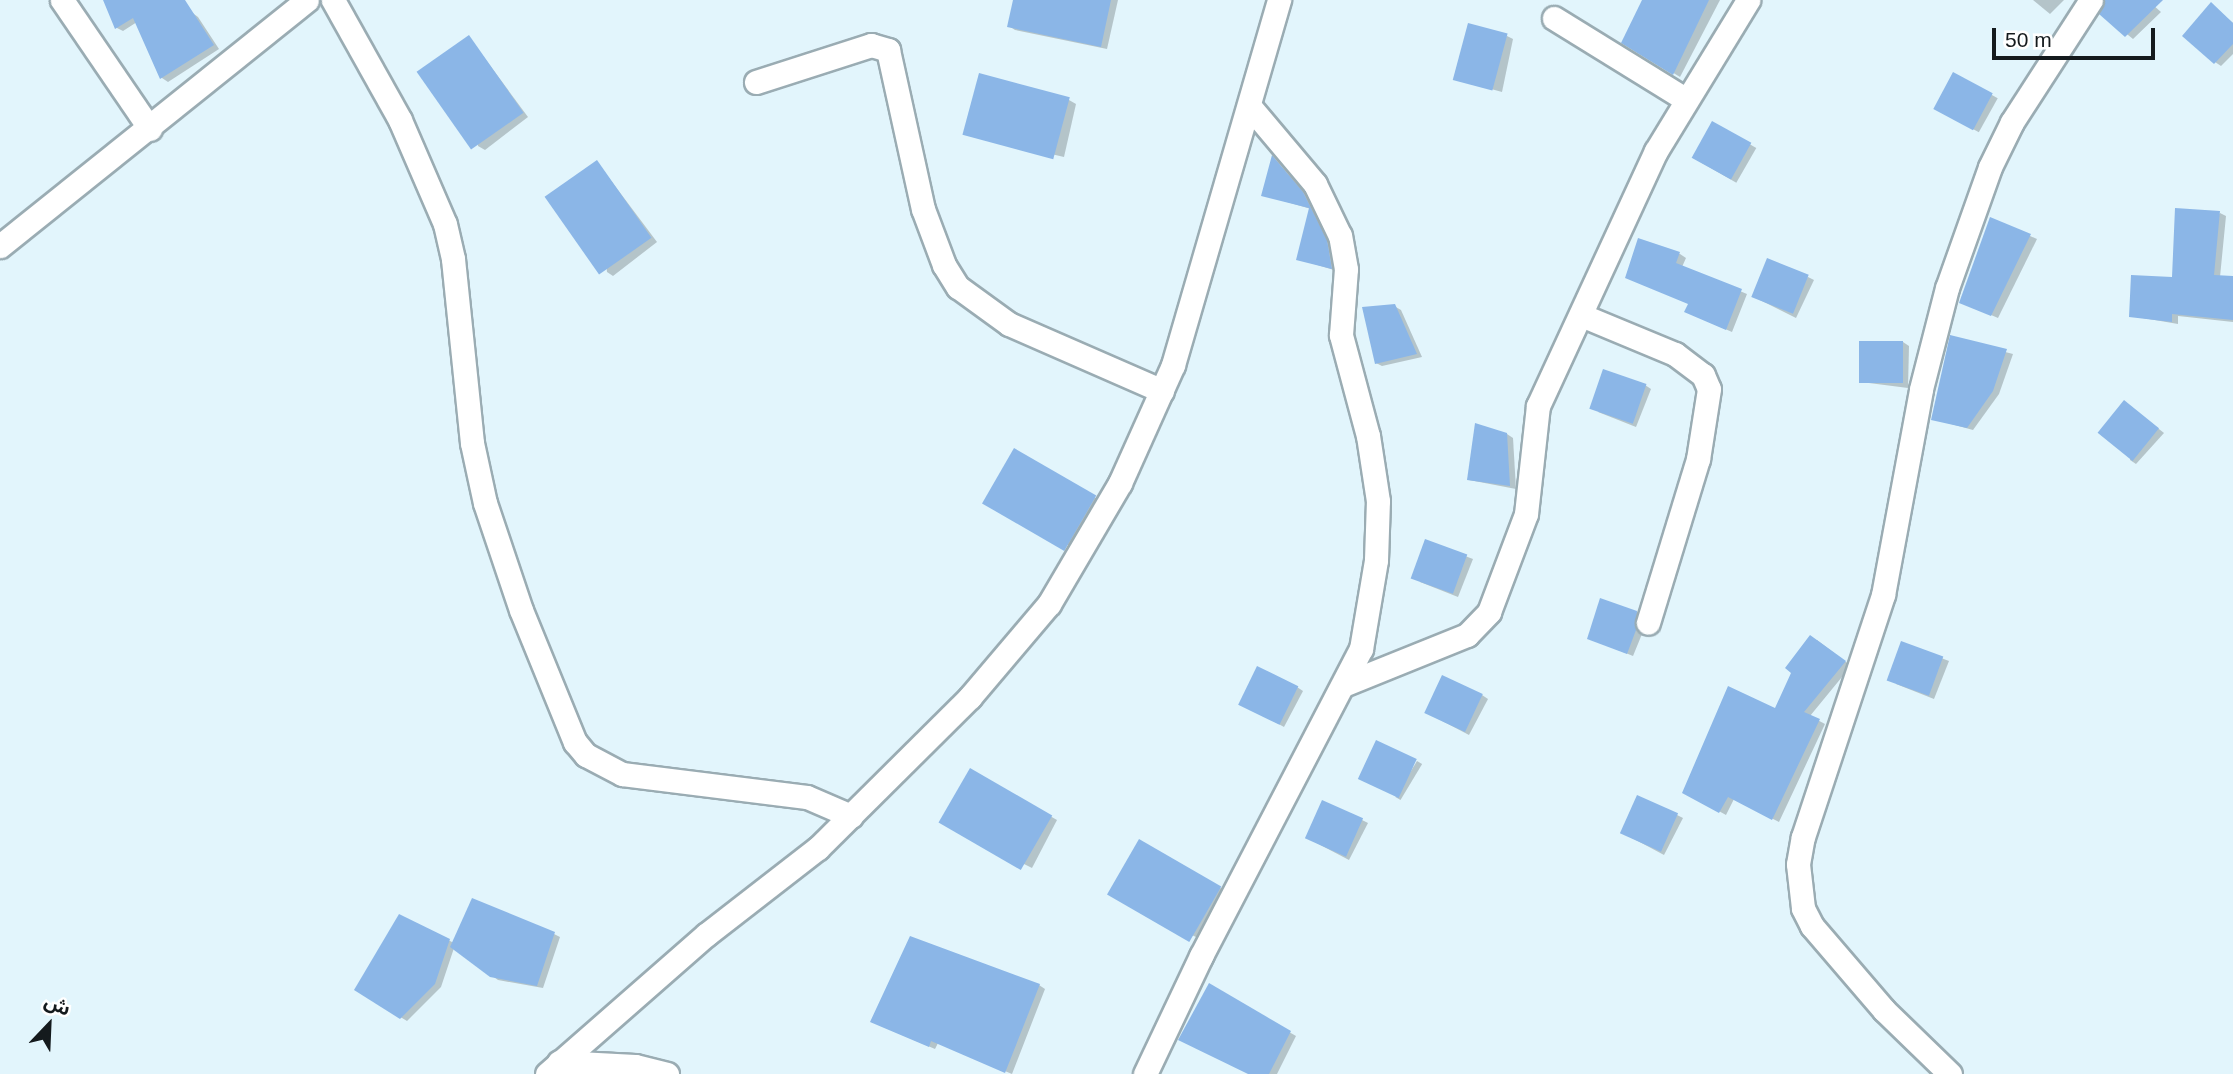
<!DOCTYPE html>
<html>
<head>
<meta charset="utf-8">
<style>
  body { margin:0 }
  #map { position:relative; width:2233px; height:1074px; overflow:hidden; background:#e2f5fc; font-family:Helvetica,"Noto Sans Arabic",sans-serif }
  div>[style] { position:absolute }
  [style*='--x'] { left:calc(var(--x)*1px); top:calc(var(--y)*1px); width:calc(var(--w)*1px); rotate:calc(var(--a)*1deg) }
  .shadow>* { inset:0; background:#0003; transform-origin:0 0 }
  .building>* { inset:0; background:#8bb6e7; transform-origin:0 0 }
  .roads { filter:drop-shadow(2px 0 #9aacb3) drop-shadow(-2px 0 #9aacb3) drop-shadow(0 2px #9aacb3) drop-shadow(0 -2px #9aacb3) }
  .minor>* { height:23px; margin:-11.5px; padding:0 11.5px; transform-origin:11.5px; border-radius:11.5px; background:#fff }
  span { translate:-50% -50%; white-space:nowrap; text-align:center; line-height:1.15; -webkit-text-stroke:6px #fff; paint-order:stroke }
  .north { position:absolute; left:14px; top:990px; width:70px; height:70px; -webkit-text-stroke:5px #fff; paint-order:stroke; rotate:23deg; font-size:19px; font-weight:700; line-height:28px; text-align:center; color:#141a1d }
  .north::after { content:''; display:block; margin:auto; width:24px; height:32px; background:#141a1d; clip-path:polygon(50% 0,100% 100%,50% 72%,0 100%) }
  .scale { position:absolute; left:1992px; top:28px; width:163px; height:32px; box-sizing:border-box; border:4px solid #141a1d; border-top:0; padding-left:9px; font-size:21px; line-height:24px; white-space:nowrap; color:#141a1d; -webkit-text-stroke:5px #fff; paint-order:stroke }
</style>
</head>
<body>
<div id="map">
  <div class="shadow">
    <div style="clip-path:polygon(105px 0,175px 0,198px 17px,219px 49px,168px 82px,162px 78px,137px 22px,123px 31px,117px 28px)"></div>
    <div style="clip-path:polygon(1015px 0,1118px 0,1107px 49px,1015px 30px,1009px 26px)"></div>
    <div style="clip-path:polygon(1644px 0,1720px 0,1680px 77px,1623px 42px)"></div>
    <div style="clip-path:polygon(2033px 0,2064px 0,2050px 14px)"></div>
    <div style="clip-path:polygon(2105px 0,2158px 0,2153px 5px,2161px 12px,2133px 39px,2101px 13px)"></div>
    <div style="clip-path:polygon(2212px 5px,2233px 23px,2233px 54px,2221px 66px,2215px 62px)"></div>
    <div style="clip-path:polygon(1507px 36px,1513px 39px,1502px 92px,1455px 79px)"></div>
    <div style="clip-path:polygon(469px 37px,528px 117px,485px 150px,478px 146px)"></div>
    <div style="left:1954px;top:74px;width:50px;height:39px;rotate:29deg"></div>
    <div style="clip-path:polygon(1069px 100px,1076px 104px,1064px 157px,965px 134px)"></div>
    <div style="left:1713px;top:123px;width:50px;height:40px;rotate:30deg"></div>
    <div style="clip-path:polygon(1273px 158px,1309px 197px,1332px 245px,1337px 271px,1298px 259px,1311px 209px,1263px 195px)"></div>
    <div style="clip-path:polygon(597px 162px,657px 242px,613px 276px,607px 272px)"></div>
    <div style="clip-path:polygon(2220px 213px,2226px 216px,2220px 277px,2233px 278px,2233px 322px,2178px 316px,2178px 324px,2131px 316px,2174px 279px)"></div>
    <div style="clip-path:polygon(1991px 219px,2037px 239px,1998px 318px,1968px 305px)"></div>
    <div style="clip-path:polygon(1639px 240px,1680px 254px,1686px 258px,1682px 267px,1747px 294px,1732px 332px,1693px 315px,1690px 304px)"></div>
    <div style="clip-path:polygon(1808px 277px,1814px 280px,1796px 318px,1760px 300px)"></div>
    <div style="clip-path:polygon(1394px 306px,1401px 310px,1422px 357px,1382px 366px,1376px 363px)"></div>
    <div style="clip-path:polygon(1951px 338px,2013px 354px,1999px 394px,1973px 430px,1933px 419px)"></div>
    <div style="clip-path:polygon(1903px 342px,1909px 346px,1908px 388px,1861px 382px)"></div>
    <div style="clip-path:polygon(1645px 385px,1651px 389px,1636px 427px,1598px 412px)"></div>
    <div style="clip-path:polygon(2130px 406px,2164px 433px,2136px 464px,2130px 460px)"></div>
    <div style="clip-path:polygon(1507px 434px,1513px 438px,1516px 489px,1469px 480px)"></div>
    <div style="clip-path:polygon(1014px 451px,1101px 501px,1074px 548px,991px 507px)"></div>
    <div style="clip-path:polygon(1426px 541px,1473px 559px,1458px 597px,1420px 582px)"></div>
    <div style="clip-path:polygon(1636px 612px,1643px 616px,1642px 634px,1633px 656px,1596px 641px)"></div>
    <div style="clip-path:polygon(1817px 640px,1851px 666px,1810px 716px,1825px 724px,1779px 822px,1734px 799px,1726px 815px,1684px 792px,1776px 710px)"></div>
    <div style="clip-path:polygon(1902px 643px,1949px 661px,1934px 699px,1896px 684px)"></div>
    <div style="clip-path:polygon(1297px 687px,1303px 691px,1284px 727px,1242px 704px)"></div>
    <div style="clip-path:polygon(1482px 695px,1488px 699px,1469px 735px,1427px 713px)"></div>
    <div style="left:1417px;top:761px;width:6px;height:42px;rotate:31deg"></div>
    <div style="clip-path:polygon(970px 770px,1057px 820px,1032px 868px,947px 826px)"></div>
    <div style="clip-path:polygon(1677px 815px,1683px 818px,1664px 855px,1621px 832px)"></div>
    <div style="clip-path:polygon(1362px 820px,1368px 823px,1349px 860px,1307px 838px)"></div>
    <div style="clip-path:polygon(1140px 841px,1227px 892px,1202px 940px,1117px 898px)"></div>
    <div style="clip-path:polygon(400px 916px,454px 943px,554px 934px,560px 937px,543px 988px,498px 980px,454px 948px,441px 987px,407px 1021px,356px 990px)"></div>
    <div style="clip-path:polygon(1039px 985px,1045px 989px,1012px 1074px,938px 1043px,935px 1049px,879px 1025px)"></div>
    <div style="clip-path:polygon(1209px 986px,1296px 1036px,1277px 1074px,1250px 1074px)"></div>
  </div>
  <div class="building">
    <div style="clip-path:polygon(103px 0,185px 0,214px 45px,160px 79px,133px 18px,115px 29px)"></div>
    <div style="clip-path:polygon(1013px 0,1111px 0,1101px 47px,1007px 27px)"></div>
    <div style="clip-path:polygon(1642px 0,1709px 0,1673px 75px,1621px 43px)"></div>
    <div style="clip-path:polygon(2105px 0,2163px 0,2125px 37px,2099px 14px)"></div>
    <div style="clip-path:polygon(2211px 2px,2233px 23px,2233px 44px,2214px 64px,2182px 36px)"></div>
    <div style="left:1468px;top:23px;width:41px;height:59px;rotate:15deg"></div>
    <div style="left:469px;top:35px;width:95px;height:64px;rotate:55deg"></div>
    <div style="left:1953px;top:72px;width:45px;height:42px;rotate:28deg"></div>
    <div style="left:979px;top:73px;width:94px;height:64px;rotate:15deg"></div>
    <div style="left:1712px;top:121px;width:45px;height:42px;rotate:29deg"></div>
    <div style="clip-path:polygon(1272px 155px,1303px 192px,1327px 240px,1332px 269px,1296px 260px,1309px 208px,1261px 196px)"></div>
    <div style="left:597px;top:160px;width:95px;height:64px;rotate:55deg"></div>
    <div style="clip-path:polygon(2175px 208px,2220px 211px,2214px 275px,2233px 276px,2233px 320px,2172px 314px,2172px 322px,2129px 317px,2131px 275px,2172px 277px)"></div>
    <div style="clip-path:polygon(1990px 217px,2031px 234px,1991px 316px,1959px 303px)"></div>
    <div style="clip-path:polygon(1638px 238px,1680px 252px,1676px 263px,1742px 289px,1726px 330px,1684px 312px,1688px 304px,1625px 278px)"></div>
    <div style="left:1767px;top:258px;width:45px;height:42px;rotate:22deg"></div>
    <div style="clip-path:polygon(1395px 304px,1417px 354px,1375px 364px,1362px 307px)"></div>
    <div style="clip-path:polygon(1950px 335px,2007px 349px,1993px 391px,1967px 428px,1931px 420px)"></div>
    <div style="left:1859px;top:341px;width:44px;height:42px"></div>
    <div style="left:1603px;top:369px;width:46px;height:42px;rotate:19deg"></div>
    <div style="left:2124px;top:400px;width:45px;height:42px;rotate:39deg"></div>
    <div style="clip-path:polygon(1475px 423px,1507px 433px,1510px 486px,1467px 480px)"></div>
    <div style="left:1014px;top:448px;width:95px;height:64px;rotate:30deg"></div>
    <div style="left:1425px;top:539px;width:45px;height:42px;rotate:20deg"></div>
    <div style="clip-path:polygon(1600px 598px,1637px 611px,1636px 630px,1627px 654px,1587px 639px)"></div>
    <div style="clip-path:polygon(1810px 635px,1846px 661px,1804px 712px,1820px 719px,1772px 820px,1728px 797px,1719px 813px,1682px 793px,1728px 686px,1775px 708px,1791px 673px,1785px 668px)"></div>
    <div style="left:1901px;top:641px;width:45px;height:42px;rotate:20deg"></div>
    <div style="left:1257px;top:666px;width:46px;height:43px;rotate:26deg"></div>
    <div style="left:1442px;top:675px;width:45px;height:42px;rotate:25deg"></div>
    <div style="left:1376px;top:740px;width:45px;height:43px;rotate:25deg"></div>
    <div style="left:970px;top:768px;width:95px;height:63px;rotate:30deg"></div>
    <div style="left:1637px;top:795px;width:45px;height:42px;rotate:24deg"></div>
    <div style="left:1322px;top:800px;width:45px;height:42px;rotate:24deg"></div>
    <div style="left:1139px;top:839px;width:95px;height:64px;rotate:30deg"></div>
    <div style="clip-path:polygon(472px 898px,555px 932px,537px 986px,490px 977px,450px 947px)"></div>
    <div style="clip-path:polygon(399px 914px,450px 939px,435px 984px,400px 1019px,354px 990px)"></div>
    <div style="clip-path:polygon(910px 936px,1040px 984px,1005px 1073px,931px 1041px,929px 1047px,870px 1022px)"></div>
    <div style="clip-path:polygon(1209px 983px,1291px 1031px,1269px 1074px,1248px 1074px,1178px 1040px)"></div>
  </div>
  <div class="roads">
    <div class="minor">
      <div style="--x:62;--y:0;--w:156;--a:55.7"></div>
      <div style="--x:333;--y:0;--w:137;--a:60.8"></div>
      <div style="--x:400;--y:120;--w:113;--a:66.6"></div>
      <div style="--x:445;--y:224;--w:36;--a:77"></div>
      <div style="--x:453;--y:259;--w:185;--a:84.1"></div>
      <div style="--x:472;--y:443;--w:61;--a:77.8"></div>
      <div style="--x:485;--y:503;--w:113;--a:71.4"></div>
      <div style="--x:521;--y:610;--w:143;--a:67.8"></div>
      <div style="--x:575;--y:742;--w:17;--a:50"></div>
      <div style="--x:586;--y:755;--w:41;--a:27.8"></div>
      <div style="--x:622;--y:774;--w:186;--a:7.1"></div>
      <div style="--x:807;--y:797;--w:48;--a:23.4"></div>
      <div style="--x:1554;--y:18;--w:154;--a:31.7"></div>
      <div style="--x:756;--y:82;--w:121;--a:-17.8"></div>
      <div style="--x:871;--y:45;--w:18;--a:16"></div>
      <div style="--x:888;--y:50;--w:163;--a:77.6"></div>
      <div style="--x:923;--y:209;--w:60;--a:69.4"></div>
      <div style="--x:944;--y:265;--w:26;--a:58"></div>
      <div style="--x:958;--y:287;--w:63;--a:36"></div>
      <div style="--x:1009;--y:324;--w:167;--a:23.6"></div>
      <div style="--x:0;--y:246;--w:393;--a:-38.7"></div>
      <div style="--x:1581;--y:315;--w:102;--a:22.5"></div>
      <div style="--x:1675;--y:354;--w:35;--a:37"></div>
      <div style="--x:1703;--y:375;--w:15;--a:67"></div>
      <div style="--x:1709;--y:389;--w:71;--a:98.9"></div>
      <div style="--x:1698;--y:459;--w:171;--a:107"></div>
      <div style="--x:1343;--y:685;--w:134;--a:-22"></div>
      <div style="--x:1467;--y:635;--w:32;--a:-46"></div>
      <div style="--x:1489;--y:612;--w:105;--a:-69.3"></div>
      <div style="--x:1526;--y:514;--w:109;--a:-83.7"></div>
      <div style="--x:1538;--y:406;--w:281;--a:-65.2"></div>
      <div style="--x:1656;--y:151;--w:177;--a:-58.6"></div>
      <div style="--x:559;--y:1062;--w:76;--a:3"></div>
      <div style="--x:635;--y:1066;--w:33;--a:14"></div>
      <div style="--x:547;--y:1074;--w:213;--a:-41.2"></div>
      <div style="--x:707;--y:934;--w:140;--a:-37.8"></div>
      <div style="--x:818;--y:848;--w:214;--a:-44.8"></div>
      <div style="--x:970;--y:697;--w:122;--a:-49.7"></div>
      <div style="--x:1049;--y:604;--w:140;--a:-59.6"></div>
      <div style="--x:1120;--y:483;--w:129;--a:-65.8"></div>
      <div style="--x:1173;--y:365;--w:380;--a:-73.8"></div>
      <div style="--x:1145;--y:1074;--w:131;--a:-64.6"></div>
      <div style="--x:1201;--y:956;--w:346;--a:-62.5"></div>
      <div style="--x:1361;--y:649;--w:90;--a:-80.4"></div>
      <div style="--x:1376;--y:560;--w:59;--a:-88.1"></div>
      <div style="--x:1378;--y:501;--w:66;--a:-98.7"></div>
      <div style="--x:1368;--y:436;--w:105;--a:-105"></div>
      <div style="--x:1341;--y:335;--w:66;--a:-85.7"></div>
      <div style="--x:1346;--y:269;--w:34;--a:-100"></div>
      <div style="--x:1340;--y:236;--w:58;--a:-115.7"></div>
      <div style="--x:1315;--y:184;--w:99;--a:-130.1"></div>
      <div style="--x:1950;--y:1074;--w:92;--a:-135.9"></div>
      <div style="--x:1884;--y:1010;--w:111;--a:-130.6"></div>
      <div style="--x:1812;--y:926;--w:20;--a:-117"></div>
      <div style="--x:1803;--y:908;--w:44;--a:-96.5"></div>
      <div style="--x:1798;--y:864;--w:27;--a:-80"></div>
      <div style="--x:1803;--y:837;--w:255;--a:-71.7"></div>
      <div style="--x:1883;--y:595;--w:209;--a:-79.5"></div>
      <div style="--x:1921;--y:389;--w:104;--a:-75.6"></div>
      <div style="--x:1947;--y:288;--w:128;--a:-70.4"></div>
      <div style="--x:1990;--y:167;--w:50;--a:-63.9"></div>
      <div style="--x:2012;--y:122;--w:145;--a:-57.1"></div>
    </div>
  </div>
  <div class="north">ش</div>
  <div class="scale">50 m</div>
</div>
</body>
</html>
